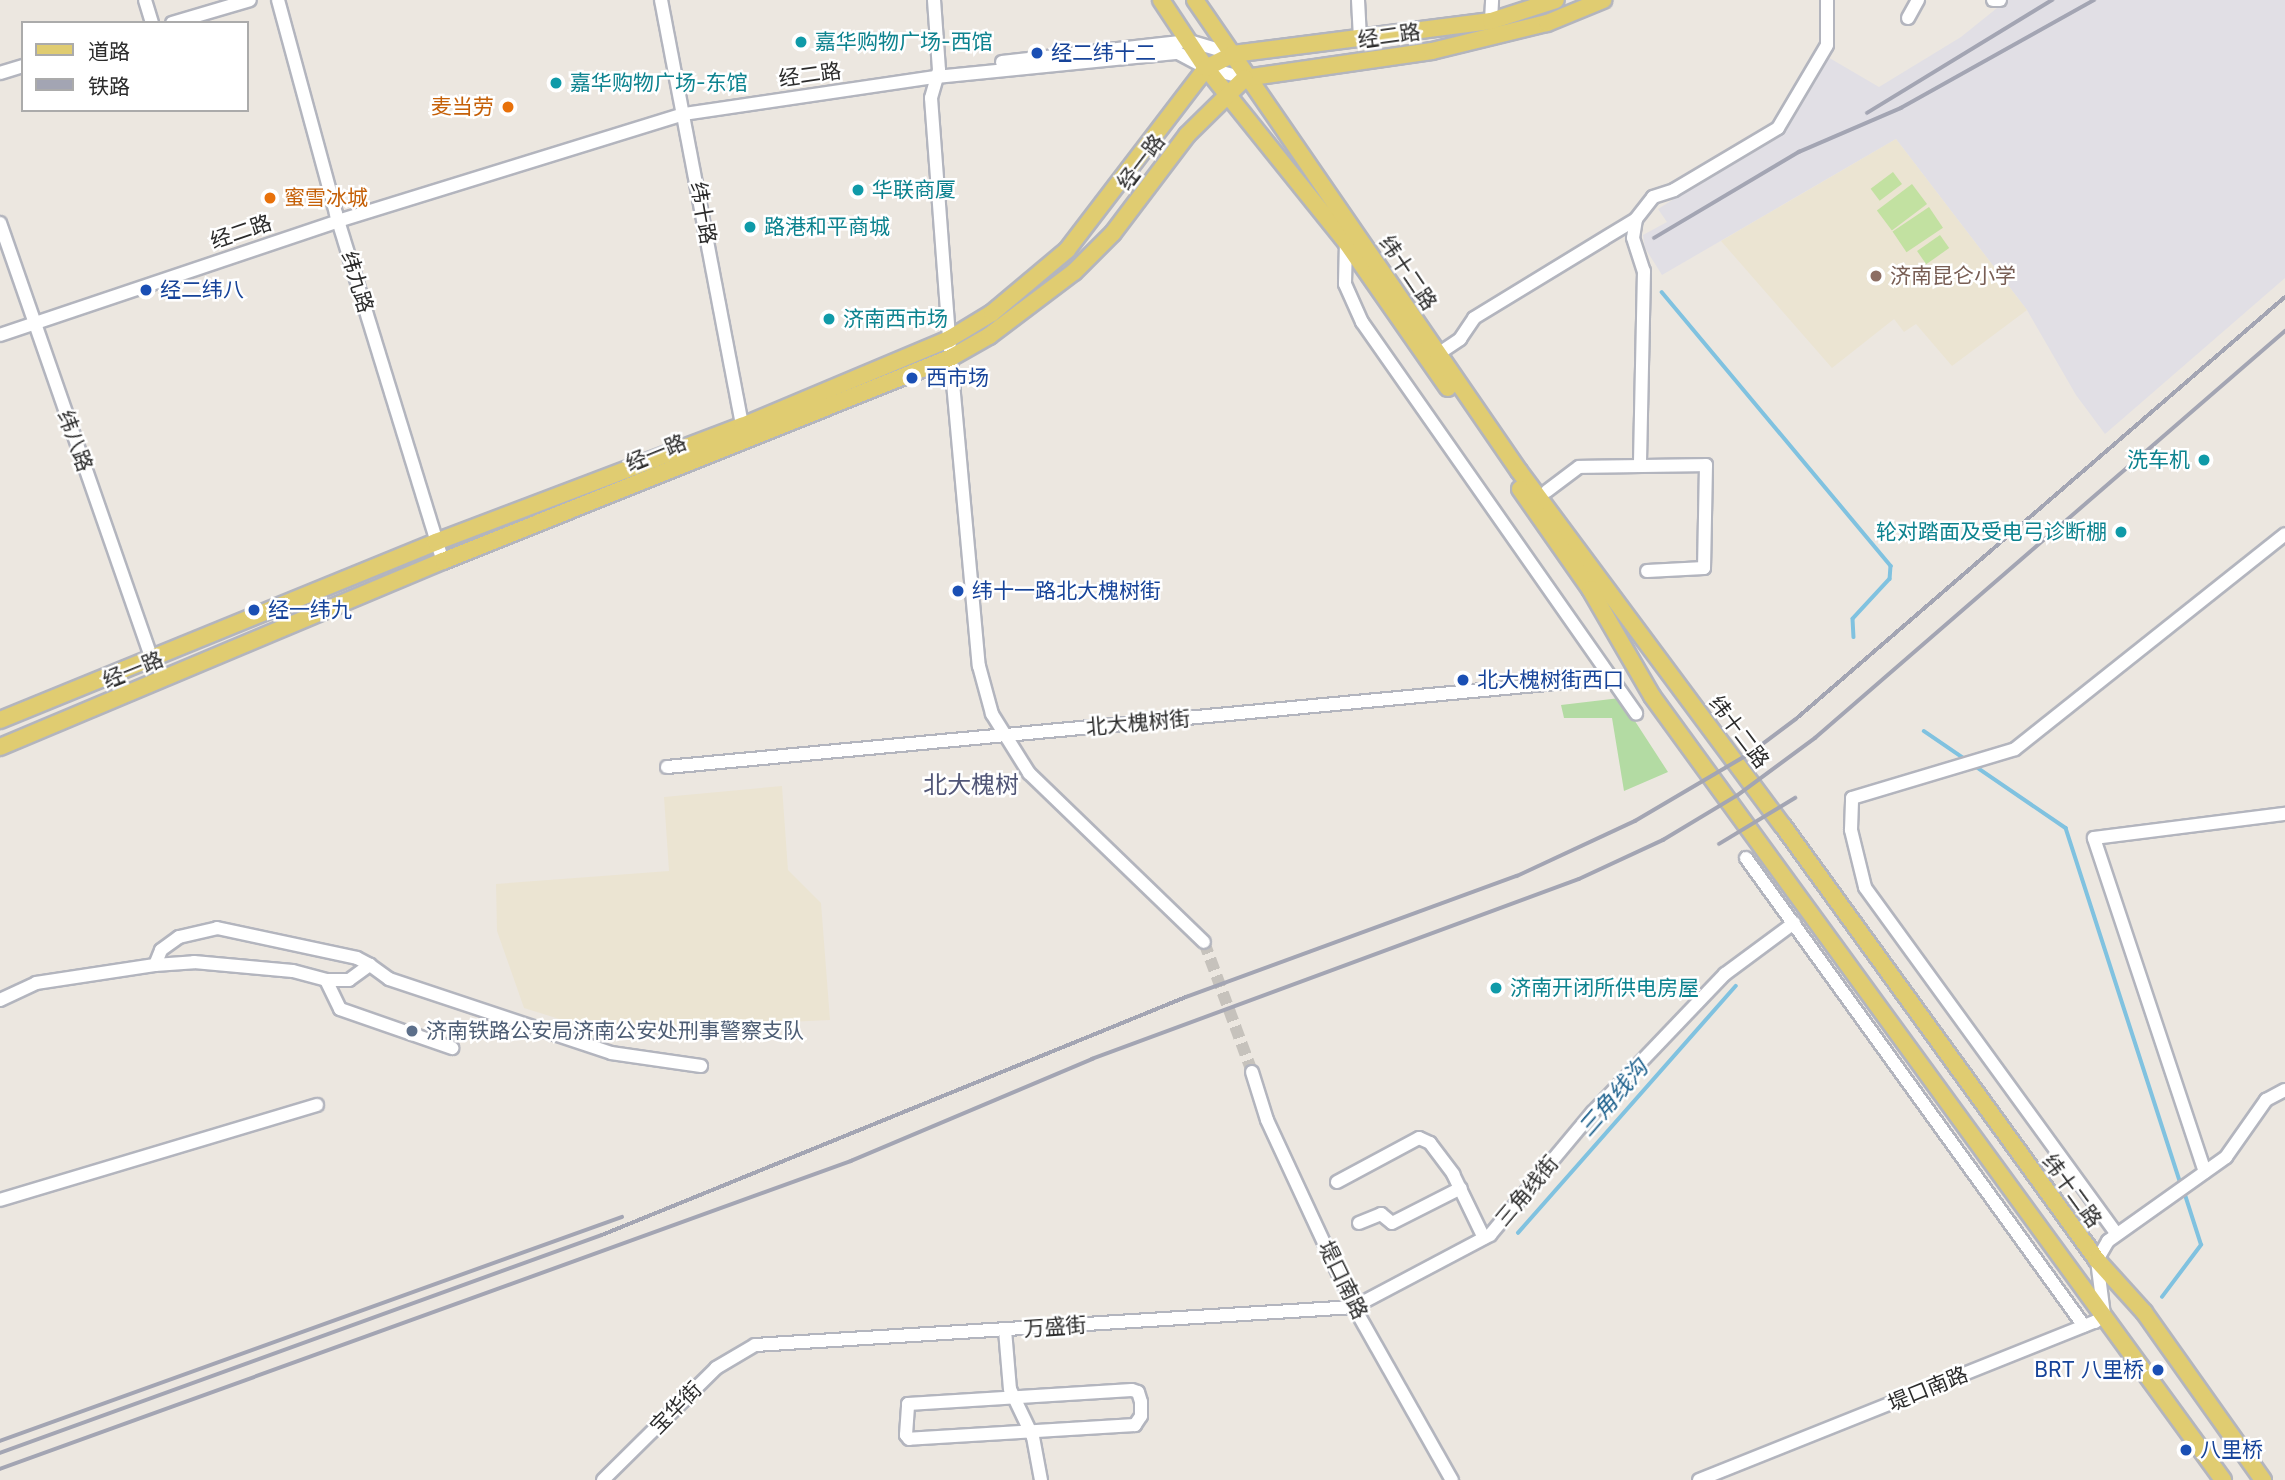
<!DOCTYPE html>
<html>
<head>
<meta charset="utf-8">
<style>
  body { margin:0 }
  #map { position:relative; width:2285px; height:1480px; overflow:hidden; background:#ece7e0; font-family:Inter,"Noto Sans SC",sans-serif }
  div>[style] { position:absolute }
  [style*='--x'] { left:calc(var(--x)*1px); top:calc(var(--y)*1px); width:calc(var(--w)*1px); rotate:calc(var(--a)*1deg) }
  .industrial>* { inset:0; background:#e1dfe5 }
  .education>* { inset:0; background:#ebe4d2 }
  .green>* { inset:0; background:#b3dba3 }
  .pitch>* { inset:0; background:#c2e1a1; transform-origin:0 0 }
  .stream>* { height:3.5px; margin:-1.75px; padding:0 1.75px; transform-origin:1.75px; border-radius:1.75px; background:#80c2e0 }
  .minor-tunnel>* { height:12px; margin-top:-6px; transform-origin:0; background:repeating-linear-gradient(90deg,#c6c2bc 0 12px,transparent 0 18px) }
  .roads { filter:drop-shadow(2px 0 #b3b5be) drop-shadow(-2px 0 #b3b5be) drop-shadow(0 2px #b3b5be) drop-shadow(0 -2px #b3b5be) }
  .minor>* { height:12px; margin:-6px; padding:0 6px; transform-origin:6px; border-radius:6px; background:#fff }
  .major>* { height:16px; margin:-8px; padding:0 8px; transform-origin:8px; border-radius:8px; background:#e0cc71 }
  .rail>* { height:3.5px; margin:-1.75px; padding:0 1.75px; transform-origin:1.75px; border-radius:1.75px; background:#a3a5b3 }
  .dots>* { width:19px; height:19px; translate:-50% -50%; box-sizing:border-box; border:4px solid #fff; border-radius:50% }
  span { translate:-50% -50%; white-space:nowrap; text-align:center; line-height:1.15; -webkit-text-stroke:5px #fff; paint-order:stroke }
  .street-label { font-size:21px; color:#2c2c2c }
  .culture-label { font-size:21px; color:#0d838f }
  .left { translate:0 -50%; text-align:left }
  .right { translate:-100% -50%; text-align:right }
  .transit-label { font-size:21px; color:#164399 }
  .food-label { font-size:21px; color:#c56008 }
  .education-label { font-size:21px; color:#785e54 }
  .service-label { font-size:21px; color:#4e5e75 }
  .water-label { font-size:23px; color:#1e618d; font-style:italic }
  .quarter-label { font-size:24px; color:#515677 }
  .legend { position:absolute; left:21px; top:21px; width:228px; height:91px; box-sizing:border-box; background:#fff; border:2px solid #ababab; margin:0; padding:9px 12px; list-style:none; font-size:21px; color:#2c2c2c }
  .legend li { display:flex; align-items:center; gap:14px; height:35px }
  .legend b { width:35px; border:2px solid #ababab }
</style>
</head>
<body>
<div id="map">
  <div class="industrial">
    <div style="clip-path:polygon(2007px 0,2285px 0,2285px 278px,2105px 434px,2076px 395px,2027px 310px,1896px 139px,1662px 275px,1645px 248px,1643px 235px,1667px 222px,1658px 209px,1785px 129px,1826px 56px,1879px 87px,1961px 37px)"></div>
  </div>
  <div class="education">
    <div style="clip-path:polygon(1896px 139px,2027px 310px,1952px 366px,1916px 324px,1904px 332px,1894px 319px,1832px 368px,1721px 241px)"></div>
    <div style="clip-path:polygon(782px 786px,788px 870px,821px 903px,830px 1020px,598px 1031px,524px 1008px,497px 931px,496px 884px,669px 871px,664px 797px)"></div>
  </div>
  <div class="green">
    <div style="clip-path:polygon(1620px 698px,1668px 772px,1624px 791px,1612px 718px,1564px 718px,1561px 705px)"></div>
  </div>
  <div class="pitch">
    <div style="left:1893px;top:172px;width:15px;height:28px;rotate:53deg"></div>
    <div style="left:1912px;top:184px;width:25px;height:44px;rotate:53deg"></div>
    <div style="left:1929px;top:207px;width:25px;height:44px;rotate:56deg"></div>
    <div style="left:1940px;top:235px;width:16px;height:28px;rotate:55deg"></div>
  </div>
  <div class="stream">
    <div style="--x:1662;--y:292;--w:357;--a:50.1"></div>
    <div style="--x:1891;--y:566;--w:13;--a:94"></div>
    <div style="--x:1890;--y:579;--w:54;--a:132.8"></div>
    <div style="--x:1853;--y:619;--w:18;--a:87"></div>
    <div style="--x:1924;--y:731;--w:50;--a:34.3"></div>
    <div style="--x:1975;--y:766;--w:110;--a:34.3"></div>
    <div style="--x:2066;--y:828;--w:375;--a:72.1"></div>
    <div style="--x:1518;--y:1233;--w:329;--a:-48.6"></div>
    <div style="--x:2162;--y:1297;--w:65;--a:-53.1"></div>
    <div style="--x:2201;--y:1245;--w:56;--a:-107.8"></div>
  </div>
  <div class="minor-tunnel">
    <div style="--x:1204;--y:942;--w:139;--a:69.7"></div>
  </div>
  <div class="roads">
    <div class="minor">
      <div style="--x:145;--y:0;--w:24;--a:73"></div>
      <div style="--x:278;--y:0;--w:222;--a:74.8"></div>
      <div style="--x:336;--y:214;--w:363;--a:72.9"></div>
      <div style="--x:661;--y:0;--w:434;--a:79.2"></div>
      <div style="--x:934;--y:0;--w:70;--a:85.9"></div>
      <div style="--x:939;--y:70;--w:29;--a:106"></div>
      <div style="--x:931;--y:98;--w:242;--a:85.7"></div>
      <div style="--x:949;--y:339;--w:328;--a:84.8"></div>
      <div style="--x:979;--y:666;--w:50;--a:74.8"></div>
      <div style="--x:992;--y:714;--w:70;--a:57.9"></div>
      <div style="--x:1029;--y:773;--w:243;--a:44"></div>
      <div style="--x:1358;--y:0;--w:38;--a:87"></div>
      <div style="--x:1993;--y:0;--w:7;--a:0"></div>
      <div style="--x:1908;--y:18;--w:21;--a:-61"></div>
      <div style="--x:1491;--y:21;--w:21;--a:-87"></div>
      <div style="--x:172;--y:23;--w:81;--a:-16.4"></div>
      <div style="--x:1002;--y:62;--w:188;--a:-6.4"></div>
      <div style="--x:1189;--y:41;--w:46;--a:16.5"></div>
      <div style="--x:0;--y:73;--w:24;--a:-17"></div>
      <div style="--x:1636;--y:219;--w:19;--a:99"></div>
      <div style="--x:1633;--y:238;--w:35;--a:72"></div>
      <div style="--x:1644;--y:271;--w:192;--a:91.2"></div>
      <div style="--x:0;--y:223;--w:462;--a:70.8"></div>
      <div style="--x:1346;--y:242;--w:42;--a:91.4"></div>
      <div style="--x:1345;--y:284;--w:42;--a:65.9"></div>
      <div style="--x:1362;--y:322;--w:478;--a:55"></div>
      <div style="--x:0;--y:335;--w:357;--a:-18.6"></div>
      <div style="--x:338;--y:221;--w:362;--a:-17.2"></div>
      <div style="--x:684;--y:114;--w:255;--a:-8.4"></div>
      <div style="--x:936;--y:77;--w:243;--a:-5.7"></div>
      <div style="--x:1178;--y:53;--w:32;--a:28"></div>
      <div style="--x:1206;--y:68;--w:40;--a:14.4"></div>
      <div style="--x:1438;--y:354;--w:27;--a:-34"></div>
      <div style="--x:1460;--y:339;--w:25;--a:-56"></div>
      <div style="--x:1474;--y:318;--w:190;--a:-31.4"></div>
      <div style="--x:1636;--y:219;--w:28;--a:-52"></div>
      <div style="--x:1653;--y:197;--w:22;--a:-18"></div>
      <div style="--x:1674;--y:190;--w:121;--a:-30.8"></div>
      <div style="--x:1778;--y:128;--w:96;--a:-59.4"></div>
      <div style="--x:1827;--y:45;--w:45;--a:-90"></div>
      <div style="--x:1547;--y:491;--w:40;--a:-37"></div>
      <div style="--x:1579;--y:467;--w:127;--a:-0.9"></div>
      <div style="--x:1706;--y:465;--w:103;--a:91.1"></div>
      <div style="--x:1704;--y:568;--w:57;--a:177"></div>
      <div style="--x:667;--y:767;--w:947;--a:-5.39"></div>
      <div style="--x:1746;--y:858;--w:577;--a:54.16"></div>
      <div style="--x:155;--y:965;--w:39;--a:-4"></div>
      <div style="--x:194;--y:962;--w:99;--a:5.2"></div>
      <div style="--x:293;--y:971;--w:34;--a:15"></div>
      <div style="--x:326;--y:980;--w:23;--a:0"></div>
      <div style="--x:349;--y:980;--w:26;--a:-36"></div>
      <div style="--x:370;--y:965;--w:24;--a:36"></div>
      <div style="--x:389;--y:979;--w:234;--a:18.4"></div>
      <div style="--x:611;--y:1053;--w:91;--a:8.2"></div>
      <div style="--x:326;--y:980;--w:32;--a:64"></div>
      <div style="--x:340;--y:1009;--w:119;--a:19.2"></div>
      <div style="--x:0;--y:1000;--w:40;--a:-25"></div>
      <div style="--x:36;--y:983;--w:120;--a:-8.6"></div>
      <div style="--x:155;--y:965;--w:16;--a:-68"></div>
      <div style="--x:161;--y:950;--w:22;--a:-36"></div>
      <div style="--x:179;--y:937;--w:39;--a:-13"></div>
      <div style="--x:217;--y:928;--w:143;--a:12.1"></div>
      <div style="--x:357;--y:958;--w:15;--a:28"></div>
      <div style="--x:1252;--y:1072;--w:50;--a:72.6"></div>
      <div style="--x:1267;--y:1120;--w:206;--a:65.1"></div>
      <div style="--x:1354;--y:1307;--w:199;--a:60.5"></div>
      <div style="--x:2205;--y:1172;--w:352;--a:-108.4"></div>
      <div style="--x:2094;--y:838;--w:193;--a:-7.2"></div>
      <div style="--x:1337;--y:1182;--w:93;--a:-28.2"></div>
      <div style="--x:1419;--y:1138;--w:12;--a:24"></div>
      <div style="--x:1430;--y:1143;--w:39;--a:53"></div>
      <div style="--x:1453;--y:1174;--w:71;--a:64.2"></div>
      <div style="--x:0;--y:1200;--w:331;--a:-16.7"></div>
      <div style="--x:1359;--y:1223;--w:24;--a:-22"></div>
      <div style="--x:1381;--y:1214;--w:14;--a:39"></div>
      <div style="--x:1392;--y:1223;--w:77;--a:-26.9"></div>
      <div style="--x:2116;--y:1233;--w:427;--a:-126"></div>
      <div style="--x:1865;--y:887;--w:59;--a:-103.8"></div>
      <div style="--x:1851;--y:830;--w:32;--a:-88"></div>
      <div style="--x:1852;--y:798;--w:170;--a:-16.7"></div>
      <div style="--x:2015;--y:749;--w:345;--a:-38.5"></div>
      <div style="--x:1005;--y:1330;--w:59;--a:85.2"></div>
      <div style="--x:1010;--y:1389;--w:53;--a:64.4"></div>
      <div style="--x:1033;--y:1437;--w:44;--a:79.5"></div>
      <div style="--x:1132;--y:1390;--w:6;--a:18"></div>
      <div style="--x:1138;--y:1392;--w:10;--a:73"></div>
      <div style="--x:1141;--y:1402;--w:14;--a:90"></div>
      <div style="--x:1141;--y:1416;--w:11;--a:124"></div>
      <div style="--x:1135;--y:1425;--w:226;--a:176.5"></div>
      <div style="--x:909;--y:1439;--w:5;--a:-127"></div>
      <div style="--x:906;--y:1435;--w:31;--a:-86"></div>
      <div style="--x:908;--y:1404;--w:224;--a:-3.6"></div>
      <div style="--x:603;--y:1480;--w:159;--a:-44.7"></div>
      <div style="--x:716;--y:1368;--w:45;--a:-30.5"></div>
      <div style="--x:755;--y:1345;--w:600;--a:-3.63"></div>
      <div style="--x:1354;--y:1307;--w:154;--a:-27.9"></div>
      <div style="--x:1490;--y:1235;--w:160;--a:-50.1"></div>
      <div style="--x:1593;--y:1112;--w:191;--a:-46.3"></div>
      <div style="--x:1725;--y:974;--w:86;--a:-36.5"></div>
      <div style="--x:1699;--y:1480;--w:426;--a:-21.8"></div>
      <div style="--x:2095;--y:1322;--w:11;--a:-38"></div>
      <div style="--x:2104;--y:1315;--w:55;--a:-97.3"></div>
      <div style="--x:2097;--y:1260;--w:22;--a:-60"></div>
      <div style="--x:2108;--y:1241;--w:145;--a:-35.4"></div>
      <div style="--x:2226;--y:1157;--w:70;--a:-54.9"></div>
      <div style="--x:2266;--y:1100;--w:21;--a:-28"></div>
    </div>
    <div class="major">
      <div style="--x:1161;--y:0;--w:82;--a:56.5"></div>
      <div style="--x:1206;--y:68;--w:223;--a:51.2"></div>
      <div style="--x:1346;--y:242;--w:178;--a:55.1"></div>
      <div style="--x:1195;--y:0;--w:572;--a:55.48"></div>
      <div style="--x:1519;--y:471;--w:442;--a:53.4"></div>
      <div style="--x:1783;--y:826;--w:536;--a:54.11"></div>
      <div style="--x:2097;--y:1260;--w:70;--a:47.9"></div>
      <div style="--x:2144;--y:1312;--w:206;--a:54.7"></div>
      <div style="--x:1245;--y:78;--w:189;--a:-8.2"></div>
      <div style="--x:1432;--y:51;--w:118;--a:-13.7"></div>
      <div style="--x:1547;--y:23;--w:61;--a:-22.3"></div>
      <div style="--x:1520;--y:489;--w:122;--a:55"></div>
      <div style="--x:1590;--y:589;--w:124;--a:59.9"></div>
      <div style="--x:1652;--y:696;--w:970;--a:53.93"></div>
      <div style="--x:0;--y:720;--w:471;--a:-22.2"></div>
      <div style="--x:436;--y:542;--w:327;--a:-20.8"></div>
      <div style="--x:742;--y:426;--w:225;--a:-22.8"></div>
      <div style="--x:949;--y:339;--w:50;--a:-31.2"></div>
      <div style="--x:992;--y:313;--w:98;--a:-40"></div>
      <div style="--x:1067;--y:250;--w:229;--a:-52.6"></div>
      <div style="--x:1206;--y:68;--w:30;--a:-27"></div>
      <div style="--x:1233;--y:54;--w:260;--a:-7.3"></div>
      <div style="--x:1491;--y:21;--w:68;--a:-17.9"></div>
      <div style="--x:0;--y:747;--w:480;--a:-22.8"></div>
      <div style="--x:443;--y:561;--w:548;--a:-21.84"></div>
      <div style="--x:952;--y:357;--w:43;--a:-29.6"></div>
      <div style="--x:989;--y:336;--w:106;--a:-37"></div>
      <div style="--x:1074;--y:272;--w:55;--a:-45"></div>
      <div style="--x:1113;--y:233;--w:123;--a:-52.9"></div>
      <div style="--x:1187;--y:135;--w:81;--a:-44.5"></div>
    </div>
  </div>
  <div class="rail">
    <div style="--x:1867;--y:113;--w:217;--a:-31.4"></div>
    <div style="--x:1654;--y:238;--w:169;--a:-30.7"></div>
    <div style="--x:1799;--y:152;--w:111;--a:-23.3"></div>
    <div style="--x:1901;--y:108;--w:221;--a:-29.2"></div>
    <div style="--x:1719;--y:844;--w:89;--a:-31.2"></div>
    <div style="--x:0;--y:1441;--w:661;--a:-19.81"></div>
    <div style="--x:0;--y:1453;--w:640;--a:-19.91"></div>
    <div style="--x:602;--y:1235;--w:631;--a:-22.17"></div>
    <div style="--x:1186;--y:997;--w:352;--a:-20.1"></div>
    <div style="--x:1517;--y:876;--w:130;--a:-25"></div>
    <div style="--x:1635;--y:821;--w:136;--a:-30.5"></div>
    <div style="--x:1752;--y:752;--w:55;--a:-36.9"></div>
    <div style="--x:1796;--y:719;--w:646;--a:-40.79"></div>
    <div style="--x:0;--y:1469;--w:905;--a:-19.9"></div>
    <div style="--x:851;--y:1161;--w:262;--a:-22.9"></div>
    <div style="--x:1092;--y:1059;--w:519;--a:-20.28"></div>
    <div style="--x:1579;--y:879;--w:93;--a:-24.9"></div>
    <div style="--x:1663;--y:840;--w:87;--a:-31"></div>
    <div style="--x:1738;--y:795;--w:96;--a:-36.5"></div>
    <div style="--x:1815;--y:738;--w:622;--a:-40.89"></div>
  </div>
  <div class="dots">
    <div style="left:801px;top:42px;background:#0f9aa8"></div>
    <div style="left:1037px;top:53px;background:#1a4fb4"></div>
    <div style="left:556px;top:83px;background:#0f9aa8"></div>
    <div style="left:508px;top:107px;background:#e8710a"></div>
    <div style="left:858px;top:190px;background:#0f9aa8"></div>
    <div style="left:270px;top:198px;background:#e8710a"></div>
    <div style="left:750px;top:227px;background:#0f9aa8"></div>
    <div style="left:1876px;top:276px;background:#8d6e63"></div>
    <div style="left:146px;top:290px;background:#1a4fb4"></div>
    <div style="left:829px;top:319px;background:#0f9aa8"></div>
    <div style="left:912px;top:378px;background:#1a4fb4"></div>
    <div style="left:2204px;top:460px;background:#0f9aa8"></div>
    <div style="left:2121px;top:532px;background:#0f9aa8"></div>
    <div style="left:958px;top:591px;background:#1a4fb4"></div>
    <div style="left:254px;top:610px;background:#1a4fb4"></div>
    <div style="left:1463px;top:680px;background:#1a4fb4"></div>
    <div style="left:1496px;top:988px;background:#0f9aa8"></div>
    <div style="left:412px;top:1031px;background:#5c6f8a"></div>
    <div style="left:2158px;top:1370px;background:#1a4fb4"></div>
    <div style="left:2186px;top:1450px;background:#1a4fb4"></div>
  </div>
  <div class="street-label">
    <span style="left:1389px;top:36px;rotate:-8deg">经二路</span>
    <span style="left:810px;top:75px;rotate:-8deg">经二路</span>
    <span style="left:1141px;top:162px;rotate:-53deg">经一路</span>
    <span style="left:703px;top:213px;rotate:80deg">纬十路</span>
    <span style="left:241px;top:232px;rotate:-19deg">经二路</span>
    <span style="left:1408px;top:273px;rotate:56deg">纬十二路</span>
    <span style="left:357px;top:282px;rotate:73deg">纬九路</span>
    <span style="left:75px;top:441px;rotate:70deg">纬八路</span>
    <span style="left:656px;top:453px;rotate:-22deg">经一路</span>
    <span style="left:133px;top:670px;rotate:-22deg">经一路</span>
    <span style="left:1138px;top:723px;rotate:-5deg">北大槐树街</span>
    <span style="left:1739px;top:732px;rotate:53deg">纬十二路</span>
    <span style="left:1527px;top:1191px;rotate:-50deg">三角线街</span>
    <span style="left:2072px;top:1191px;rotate:54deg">纬十二路</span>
    <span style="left:1343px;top:1280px;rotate:64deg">堤口南路</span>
    <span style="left:1055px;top:1327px;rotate:-4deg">万盛街</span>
    <span style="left:1928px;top:1389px;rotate:-22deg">堤口南路</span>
    <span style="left:676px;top:1408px;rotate:-45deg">宝华街</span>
  </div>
  <div class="culture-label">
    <span class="left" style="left:815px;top:42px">嘉华购物广场-西馆</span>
    <span class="left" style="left:570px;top:83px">嘉华购物广场-东馆</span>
    <span class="left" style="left:872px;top:190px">华联商厦</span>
    <span class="left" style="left:764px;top:227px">路港和平商城</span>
    <span class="left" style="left:843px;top:319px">济南西市场</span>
    <span class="right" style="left:2190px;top:460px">洗车机</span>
    <span class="right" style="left:2107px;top:532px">轮对踏面及受电弓诊断棚</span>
    <span class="left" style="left:1510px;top:988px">济南开闭所供电房屋</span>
  </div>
  <div class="transit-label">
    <span class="left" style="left:1051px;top:53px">经二纬十二</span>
    <span class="left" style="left:160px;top:290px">经二纬八</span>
    <span class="left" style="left:926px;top:378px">西市场</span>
    <span class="left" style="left:972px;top:591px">纬十一路北大槐树街</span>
    <span class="left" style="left:268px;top:610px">经一纬九</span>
    <span class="left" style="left:1477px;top:680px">北大槐树街西口</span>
    <span class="right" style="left:2144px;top:1370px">BRT 八里桥</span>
    <span class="left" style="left:2200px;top:1450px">八里桥</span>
  </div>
  <div class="food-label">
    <span class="right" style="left:494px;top:107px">麦当劳</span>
    <span class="left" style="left:284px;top:198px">蜜雪冰城</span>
  </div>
  <div class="education-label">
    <span class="left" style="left:1890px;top:276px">济南昆仑小学</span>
  </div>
  <div class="service-label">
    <span class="left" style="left:426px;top:1031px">济南铁路公安局济南公安处刑事警察支队</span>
  </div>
  <div class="water-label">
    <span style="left:1613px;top:1098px;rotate:-49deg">三角线沟</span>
  </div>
  <div class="quarter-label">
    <span style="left:971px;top:785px">北大槐树</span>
  </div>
  <ul class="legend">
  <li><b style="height:9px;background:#e0cc71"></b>道路</li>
  <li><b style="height:9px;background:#a3a5b3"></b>铁路</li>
  </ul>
</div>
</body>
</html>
